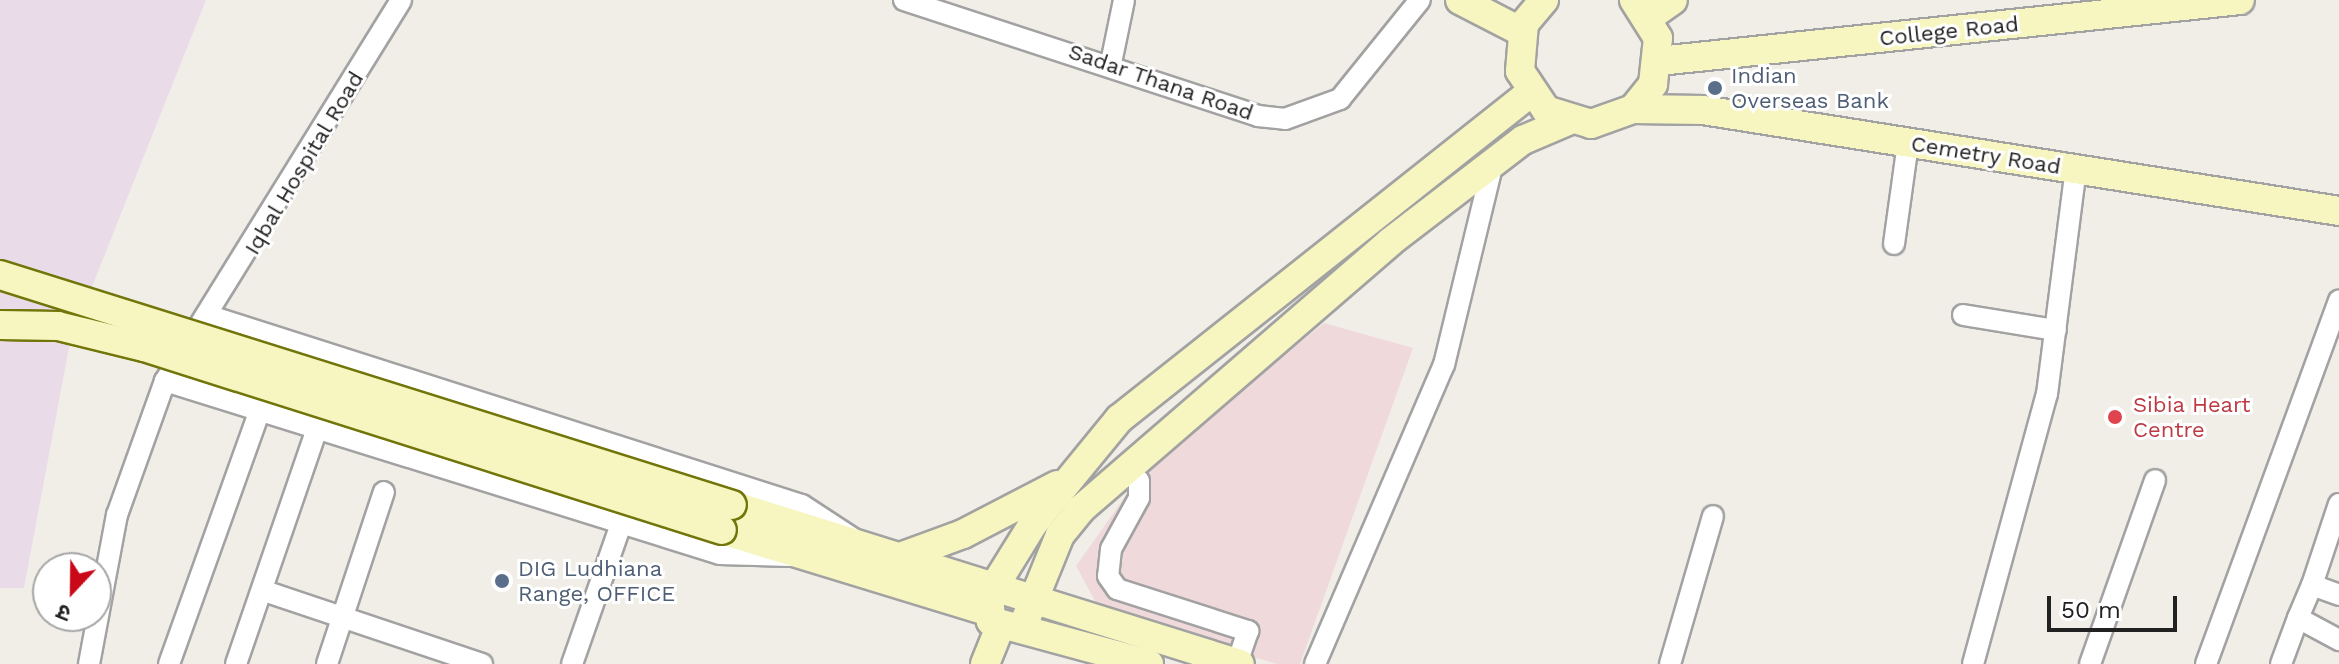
<!DOCTYPE html>
<html>
<head>
<meta charset="utf-8">
<style>
  body { margin:0 }
  #map { position:relative; width:2339px; height:664px; overflow:hidden; background:#f1eee8; font-family:"Work Sans","Noto Sans Devanagari",sans-serif }
  div>[style] { position:absolute }
  [style*='--x'] { left:calc(var(--x)*1px); top:calc(var(--y)*1px); width:calc(var(--w)*1px); rotate:calc(var(--a)*1deg) }
  .commercial>* { inset:0; background:#f0d9da }
  .industrial>* { inset:0; background:#eadbe8 }
  .roads { filter:drop-shadow(2px 0 #a2a2a2) drop-shadow(-2px 0 #a2a2a2) drop-shadow(0 2px #a2a2a2) drop-shadow(0 -2px #a2a2a2) }
  .street>* { height:20px; margin:-10px; padding:0 10px; transform-origin:10px; border-radius:10px; background:#fff }
  .secondary>* { height:28px; margin:-14px; padding:0 14px; transform-origin:14px; border-radius:14px; background:#f7f6c0 }
  .bridges { filter:drop-shadow(2px 0 #72760a) drop-shadow(-2px 0 #72760a) drop-shadow(0 2px #72760a) drop-shadow(0 -2px #72760a) }
  .secondary-bridge>* { height:28px; margin:-14px; padding:0 14px; transform-origin:14px; border-radius:14px; background:#f7f6c0 }
  .dots>* { width:22px; height:22px; translate:-50% -50%; box-sizing:border-box; border:4px solid #fff; border-radius:50% }
  span { translate:-50% -50%; white-space:nowrap; text-align:center; line-height:1.15; -webkit-text-stroke:6px #fff; paint-order:stroke }
  .street-label { font-size:22px; color:#212121 }
  .service-label { font-size:22px; color:#4e5e75 }
  .left { translate:0 -50%; text-align:left }
  .health-label { font-size:22px; color:#be3a42 }
  .north { position:absolute; left:32px; top:552px; width:80px; height:80px; box-sizing:border-box; background:#fff; border:2px solid #a6a6a6; border-radius:50%; rotate:202deg; font-size:22px; font-weight:700; line-height:32px; text-align:center; color:#212121 }
  .north::after { content:''; display:block; margin:auto; width:28px; height:36px; background:#c90917; clip-path:polygon(50% 0,100% 100%,50% 72%,0 100%) }
  .scale { position:absolute; left:2047px; top:596px; width:130px; height:36px; box-sizing:border-box; border:4px solid #212121; border-top:0; padding-left:10px; font-size:24px; line-height:28px; white-space:nowrap; color:#212121; -webkit-text-stroke:6px #fff; paint-order:stroke }
</style>
</head>
<body>
<div id="map">
  <div class="commercial">
    <div style="clip-path:polygon(1324px 323px,1413px 348px,1300px 664px,1277px 664px,1101px 612px,1076px 566px,1146px 467px)"></div>
  </div>
  <div class="industrial">
    <div style="clip-path:polygon(0 0,206px 0,70px 342px,24px 588px,0 588px)"></div>
  </div>
  <div class="roads">
    <div class="street">
      <div style="--x:904;--y:0;--w:373;--a:18.1"></div>
      <div style="--x:1258;--y:116;--w:27;--a:6"></div>
      <div style="--x:1285;--y:119;--w:59;--a:-20"></div>
      <div style="--x:1340;--y:99;--w:127;--a:-51.1"></div>
      <div style="--x:1111;--y:63;--w:64;--a:-78.3"></div>
      <div style="--x:1894;--y:244;--w:102;--a:-82.1"></div>
      <div style="--x:1963;--y:315;--w:94;--a:9.2"></div>
      <div style="--x:210;--y:316;--w:621;--a:17.71"></div>
      <div style="--x:802;--y:505;--w:69;--a:33.2"></div>
      <div style="--x:165;--y:381;--w:581;--a:17.31"></div>
      <div style="--x:720;--y:554;--w:70;--a:1.6"></div>
      <div style="--x:1128;--y:469;--w:16;--a:47"></div>
      <div style="--x:1139;--y:481;--w:17;--a:90"></div>
      <div style="--x:1139;--y:498;--w:58;--a:118.8"></div>
      <div style="--x:1111;--y:549;--w:27;--a:96"></div>
      <div style="--x:1108;--y:576;--w:16;--a:55"></div>
      <div style="--x:1117;--y:589;--w:138;--a:17.8"></div>
      <div style="--x:1248;--y:631;--w:34;--a:109"></div>
      <div style="--x:2339;--y:504;--w:85;--a:108.4"></div>
      <div style="--x:2312;--y:585;--w:29;--a:20"></div>
      <div style="--x:2312;--y:585;--w:36;--a:113"></div>
      <div style="--x:2298;--y:618;--w:47;--a:28.2"></div>
      <div style="--x:264;--y:591;--w:230;--a:18.5"></div>
      <div style="--x:89;--y:664;--w:152;--a:-79.4"></div>
      <div style="--x:117;--y:515;--w:142;--a:-70.3"></div>
      <div style="--x:165;--y:381;--w:448;--a:-58.2"></div>
      <div style="--x:169;--y:664;--w:267;--a:-70.3"></div>
      <div style="--x:236;--y:664;--w:249;--a:-71"></div>
      <div style="--x:327;--y:664;--w:181;--a:-71.7"></div>
      <div style="--x:572;--y:664;--w:148;--a:-70.7"></div>
      <div style="--x:1315;--y:664;--w:326;--a:-66.7"></div>
      <div style="--x:1444;--y:365;--w:208;--a:-76.4"></div>
      <div style="--x:1670;--y:664;--w:154;--a:-73.8"></div>
      <div style="--x:1973;--y:664;--w:280;--a:-74.7"></div>
      <div style="--x:2047;--y:394;--w:227;--a:-82.7"></div>
      <div style="--x:2090;--y:664;--w:195;--a:-70.5"></div>
      <div style="--x:2206;--y:664;--w:387;--a:-69.9"></div>
      <div style="--x:2281;--y:664;--w:49;--a:-69.7"></div>
    </div>
    <div class="secondary">
      <div style="--x:1460;--y:0;--w:70;--a:27.3"></div>
      <div style="--x:1544;--y:0;--w:31;--a:130"></div>
      <div style="--x:1524;--y:24;--w:47;--a:94.9"></div>
      <div style="--x:1520;--y:71;--w:47;--a:56.3"></div>
      <div style="--x:1546;--y:110;--w:47;--a:17.3"></div>
      <div style="--x:1591;--y:124;--w:45;--a:-19.7"></div>
      <div style="--x:1633;--y:109;--w:32;--a:-51"></div>
      <div style="--x:1653;--y:84;--w:46;--a:-83.8"></div>
      <div style="--x:1658;--y:38;--w:45;--a:-122.3"></div>
      <div style="--x:1649;--y:17;--w:29;--a:-35"></div>
      <div style="--x:1659;--y:61;--w:584;--a:-5.99"></div>
      <div style="--x:1633;--y:109;--w:70;--a:0.8"></div>
      <div style="--x:1703;--y:110;--w:644;--a:9.02"></div>
      <div style="--x:732;--y:505;--w:532;--a:17.38"></div>
      <div style="--x:722;--y:530;--w:277;--a:17"></div>
      <div style="--x:895;--y:559;--w:72;--a:-20.2"></div>
      <div style="--x:963;--y:534;--w:106;--a:-27.5"></div>
      <div style="--x:1023;--y:626;--w:98;--a:-67.9"></div>
      <div style="--x:1060;--y:535;--w:33;--a:-51"></div>
      <div style="--x:1081;--y:509;--w:408;--a:-40.8"></div>
      <div style="--x:1390;--y:242;--w:168;--a:-37.5"></div>
      <div style="--x:1523;--y:140;--w:49;--a:-22.9"></div>
      <div style="--x:985;--y:664;--w:38;--a:-68"></div>
      <div style="--x:1149;--y:664;--w:164;--a:-164.8"></div>
      <div style="--x:991;--y:621;--w:26;--a:-94"></div>
      <div style="--x:989;--y:595;--w:84;--a:-58.2"></div>
      <div style="--x:1033;--y:524;--w:136;--a:-50.7"></div>
      <div style="--x:1119;--y:419;--w:525;--a:-38.42"></div>
    </div>
  </div>
  <div class="bridges">
    <div class="secondary-bridge">
      <div style="--x:0;--y:275;--w:767;--a:17.44"></div>
      <div style="--x:0;--y:325;--w:58;--a:1"></div>
      <div style="--x:58;--y:326;--w:89;--a:13.7"></div>
      <div style="--x:144;--y:347;--w:606;--a:17.57"></div>
    </div>
  </div>
  <div class="dots">
    <div style="left:1715px;top:88px;background:#5c6f8a"></div>
    <div style="left:2115px;top:417px;background:#e0444e"></div>
    <div style="left:502px;top:581px;background:#5c6f8a"></div>
  </div>
  <div class="street-label">
    <span style="left:1949px;top:31px;rotate:-6deg">College Road</span>
    <span style="left:1161px;top:82px;rotate:19deg">Sadar Thana Road</span>
    <span style="left:1986px;top:155px;rotate:9deg">Cemetry Road</span>
    <span style="left:304px;top:163px;rotate:-59deg">Iqbal Hospital Road</span>
  </div>
  <div class="service-label">
    <span class="left" style="left:1731px;top:88px">Indian<br>Overseas Bank</span>
    <span class="left" style="left:518px;top:581px">DIG Ludhiana<br>Range, OFFICE</span>
  </div>
  <div class="health-label">
    <span class="left" style="left:2133px;top:417px">Sibia Heart<br>Centre</span>
  </div>
  <div class="north">उ</div>
  <div class="scale">50 m</div>
</div>
</body>
</html>
